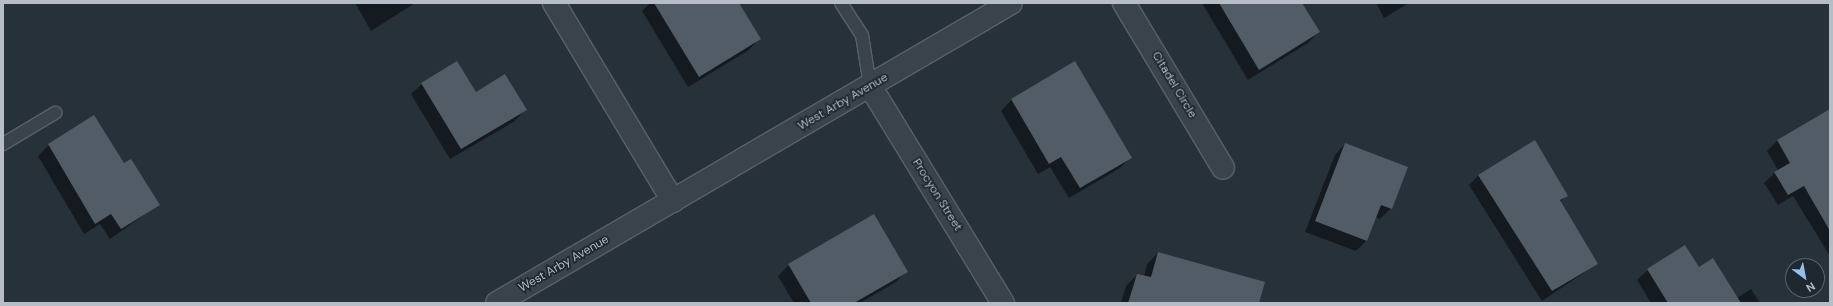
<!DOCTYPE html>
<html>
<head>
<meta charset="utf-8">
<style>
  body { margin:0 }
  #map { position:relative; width:1833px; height:306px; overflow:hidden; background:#27313a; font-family:"DM Sans",sans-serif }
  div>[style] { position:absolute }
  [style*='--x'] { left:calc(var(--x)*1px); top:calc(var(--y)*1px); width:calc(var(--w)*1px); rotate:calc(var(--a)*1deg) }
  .shadow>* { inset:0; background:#0007 }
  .building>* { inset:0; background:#525c67 }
  .roads { filter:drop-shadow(1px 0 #586069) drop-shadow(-1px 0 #586069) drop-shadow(0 1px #586069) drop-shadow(0 -1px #586069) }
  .lane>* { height:12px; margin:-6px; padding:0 6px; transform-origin:6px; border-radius:6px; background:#3a424b }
  .street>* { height:22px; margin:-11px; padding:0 11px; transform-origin:11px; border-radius:11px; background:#3a424b }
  span { translate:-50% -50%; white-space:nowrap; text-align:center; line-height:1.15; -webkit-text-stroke:3.5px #1f2730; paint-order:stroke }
  .street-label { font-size:12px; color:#b6bdc6 }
  .frame { position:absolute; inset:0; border:4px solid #b6bdc6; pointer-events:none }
  .north { position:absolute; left:1785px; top:258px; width:40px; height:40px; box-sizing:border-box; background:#1f2730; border:1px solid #5b636c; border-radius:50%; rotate:148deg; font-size:11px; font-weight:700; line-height:16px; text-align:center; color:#b6bdc6 }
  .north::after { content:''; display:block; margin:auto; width:14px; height:18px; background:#96beeb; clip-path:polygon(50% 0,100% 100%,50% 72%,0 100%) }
</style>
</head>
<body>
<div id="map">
  <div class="shadow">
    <div style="clip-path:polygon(355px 3px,415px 3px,371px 31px)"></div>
    <div style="clip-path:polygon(650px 3px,737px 3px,759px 39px,749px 50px,688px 87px,642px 11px)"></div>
    <div style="clip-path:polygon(1202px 3px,1301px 3px,1319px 32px,1308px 43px,1248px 80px)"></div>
    <div style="clip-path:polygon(1376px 3px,1409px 3px,1384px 18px)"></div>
    <div style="clip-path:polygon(1075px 63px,1131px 157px,1120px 168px,1069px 198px,1050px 167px,1038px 174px,1001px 111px,1011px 100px)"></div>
    <div style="clip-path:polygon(422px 84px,475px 93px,525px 110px,515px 121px,450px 159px,411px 94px)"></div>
    <div style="clip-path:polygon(1830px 110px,1830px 256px,1793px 196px,1778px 205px,1764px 183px,1778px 170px,1767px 151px,1777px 141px)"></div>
    <div style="clip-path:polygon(1345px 144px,1391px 208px,1380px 219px,1376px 217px,1367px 240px,1356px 251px,1305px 232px,1335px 155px)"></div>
    <div style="clip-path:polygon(49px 145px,124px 164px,158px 205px,110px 239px,100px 224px,84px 234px,38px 156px)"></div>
    <div style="clip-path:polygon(1479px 175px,1567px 195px,1560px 202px,1597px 264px,1542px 301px,1469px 185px)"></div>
    <div style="clip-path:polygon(873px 215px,906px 271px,896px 282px,860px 303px,794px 303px,778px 276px,789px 265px)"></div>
    <div style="clip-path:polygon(1158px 253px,1258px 303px,1121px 303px,1126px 286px,1137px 275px,1144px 277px,1147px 264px)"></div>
    <div style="clip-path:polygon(1699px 268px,1737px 298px,1751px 289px,1760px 303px,1651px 303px,1637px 280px,1648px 270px)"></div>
  </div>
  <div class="building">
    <div style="clip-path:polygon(654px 3px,739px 3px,761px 39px,699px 77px)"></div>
    <div style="clip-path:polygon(1219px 3px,1302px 3px,1320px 32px,1259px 70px)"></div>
    <div style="clip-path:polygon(457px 61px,476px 92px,505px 74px,527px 110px,461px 149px,421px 83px)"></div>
    <div style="clip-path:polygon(1075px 61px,1132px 158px,1080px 188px,1061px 157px,1049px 164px,1011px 99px)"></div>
    <div style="clip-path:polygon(1830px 109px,1830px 231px,1804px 186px,1788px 195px,1774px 172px,1790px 163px,1777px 140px)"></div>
    <div style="clip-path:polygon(94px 115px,124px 163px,131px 159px,160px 205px,121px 229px,111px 214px,95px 224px,48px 144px)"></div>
    <div style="clip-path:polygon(1535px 140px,1568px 196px,1560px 200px,1598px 264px,1552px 291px,1478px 175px)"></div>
    <div style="clip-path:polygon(1345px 143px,1408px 167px,1392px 209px,1381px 205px,1367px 241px,1315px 221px)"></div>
    <div style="clip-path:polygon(874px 214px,908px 272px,854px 303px,811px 303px,788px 264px)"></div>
    <div style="clip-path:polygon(1685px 245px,1699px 267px,1713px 258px,1741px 303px,1668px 303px,1647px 269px)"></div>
    <div style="clip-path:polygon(1158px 252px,1265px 282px,1259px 303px,1128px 303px,1137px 274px,1151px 277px)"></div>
  </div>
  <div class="roads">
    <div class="lane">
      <div style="--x:841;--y:3;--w:38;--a:57"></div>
      <div style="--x:862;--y:35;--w:52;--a:81.1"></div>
      <div style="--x:3;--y:144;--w:61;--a:-30.8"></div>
    </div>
    <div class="street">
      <div style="--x:554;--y:3;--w:231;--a:59"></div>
      <div style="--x:1124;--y:3;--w:192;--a:59"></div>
      <div style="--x:870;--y:86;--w:255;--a:58.5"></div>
      <div style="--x:497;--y:303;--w:595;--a:-30.27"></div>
    </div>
  </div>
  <div class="street-label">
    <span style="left:1174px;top:85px;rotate:59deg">Citadel Circle</span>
    <span style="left:843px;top:102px;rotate:-30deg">West Arby Avenue</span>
    <span style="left:937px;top:195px;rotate:58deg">Procyon Street</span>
    <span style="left:564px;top:264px;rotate:-30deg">West Arby Avenue</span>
  </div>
  <div class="frame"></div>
  <div class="north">N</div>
</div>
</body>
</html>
